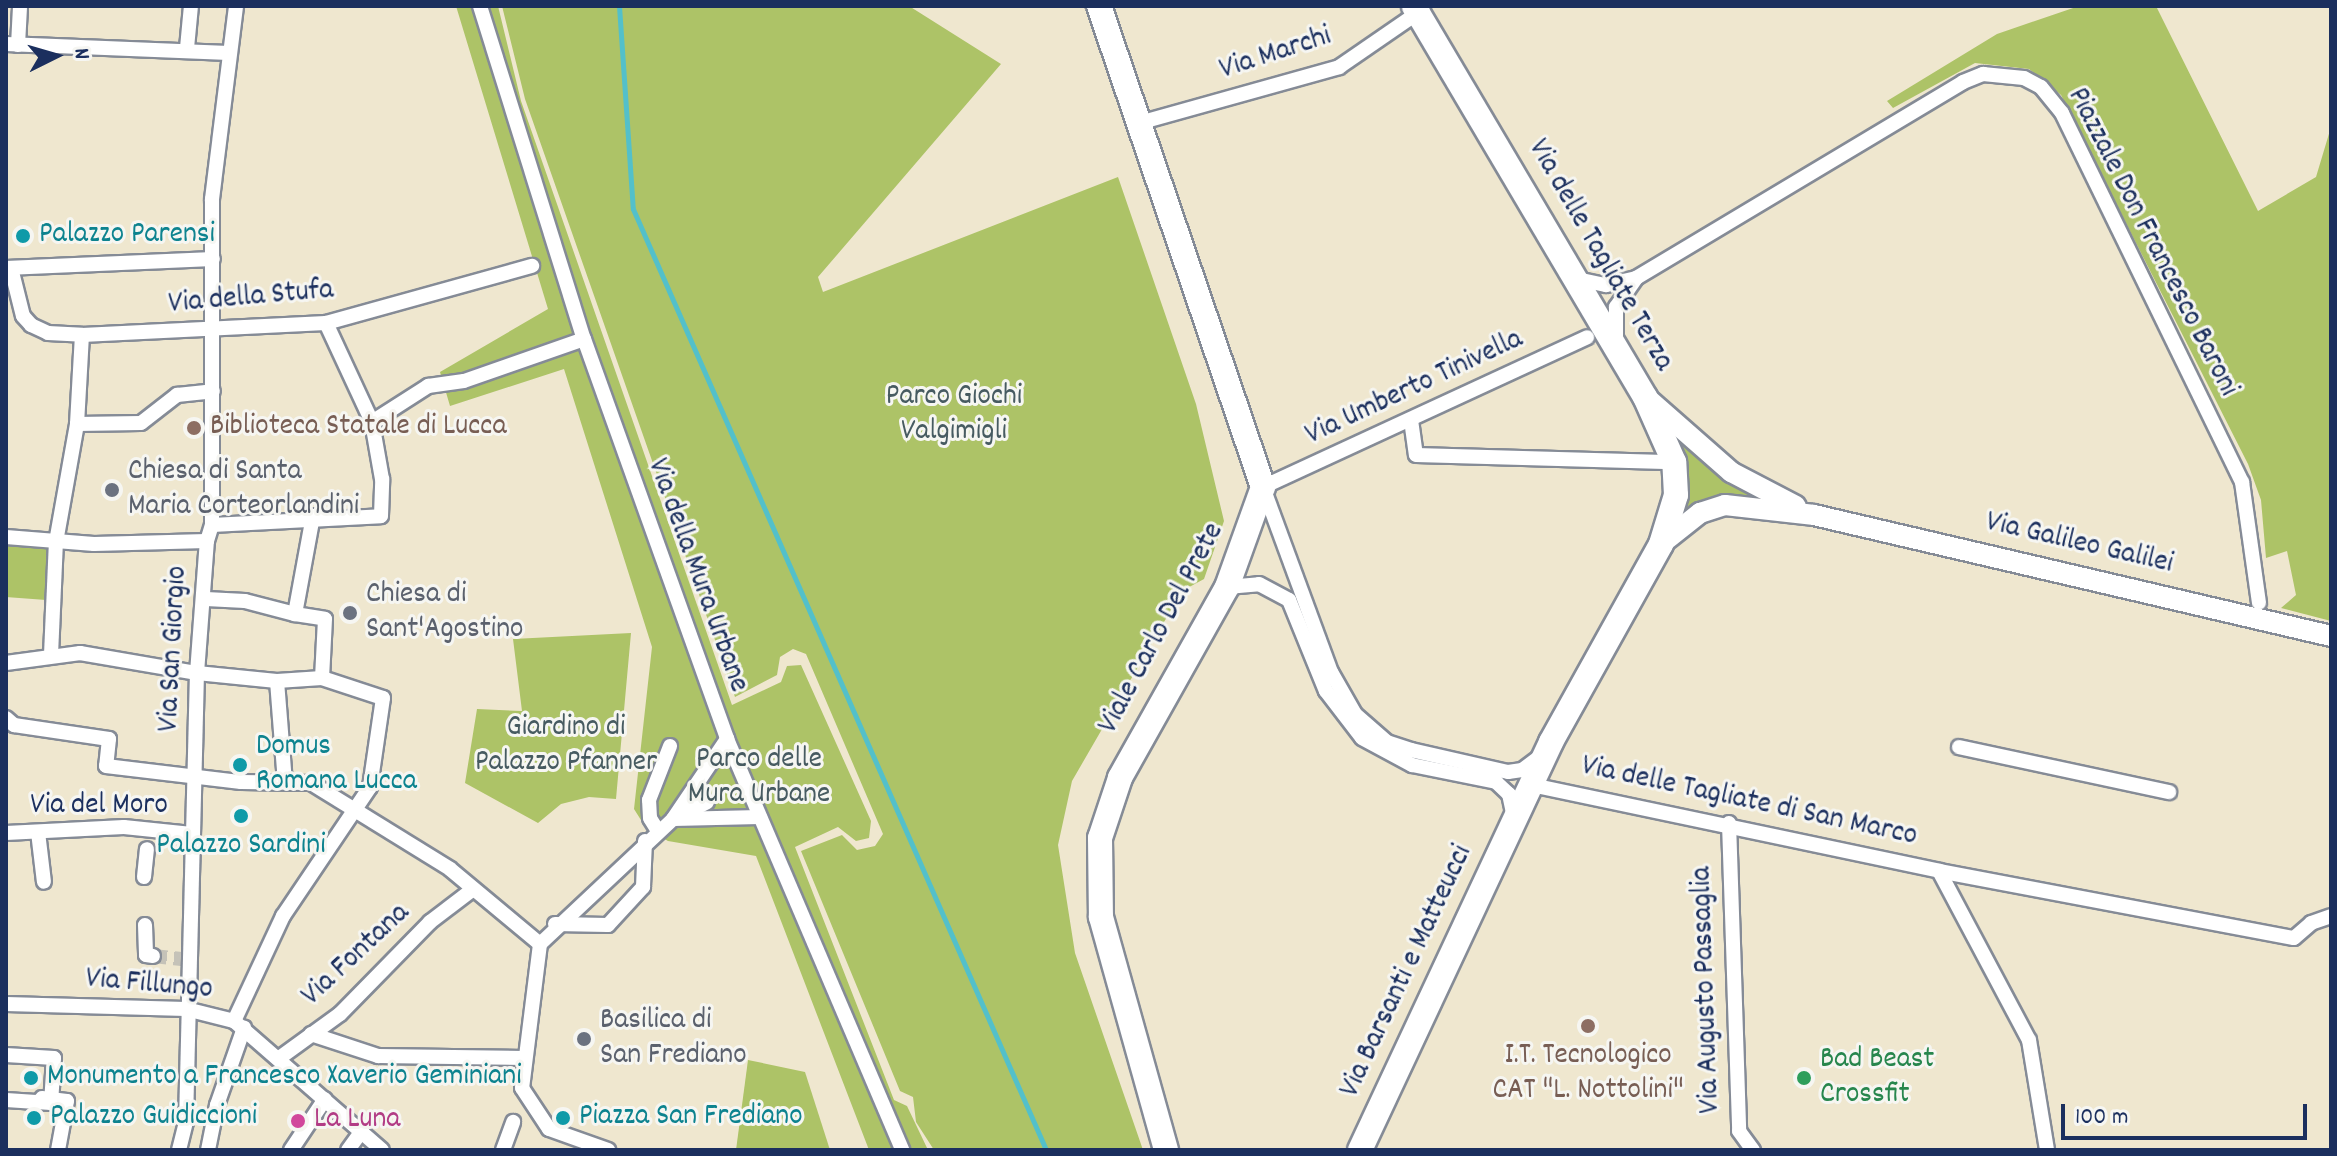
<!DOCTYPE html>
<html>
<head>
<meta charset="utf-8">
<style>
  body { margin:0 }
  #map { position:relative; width:2337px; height:1156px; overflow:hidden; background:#efe7cf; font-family:Dekko,sans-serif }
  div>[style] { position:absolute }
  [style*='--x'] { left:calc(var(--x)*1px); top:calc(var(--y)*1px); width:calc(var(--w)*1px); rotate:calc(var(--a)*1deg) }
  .green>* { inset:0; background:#adc367; transform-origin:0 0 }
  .stream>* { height:5px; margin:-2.5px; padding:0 2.5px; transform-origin:2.5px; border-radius:2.5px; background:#53c0ca }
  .street-tunnel>* { height:14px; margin-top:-7px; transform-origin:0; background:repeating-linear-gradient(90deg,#c5c2b8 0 14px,transparent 0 21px) }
  .roads { filter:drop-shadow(2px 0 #858b96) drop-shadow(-2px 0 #858b96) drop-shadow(0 2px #858b96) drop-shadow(0 -2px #858b96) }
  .street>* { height:14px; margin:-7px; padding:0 7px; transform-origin:7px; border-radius:7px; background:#fff }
  .secondary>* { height:20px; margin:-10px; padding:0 10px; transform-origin:10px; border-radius:10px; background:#fff }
  .primary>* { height:24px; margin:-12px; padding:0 12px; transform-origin:12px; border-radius:12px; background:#fff }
  .dots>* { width:22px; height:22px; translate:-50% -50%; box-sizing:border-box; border:4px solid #f6f6f2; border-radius:50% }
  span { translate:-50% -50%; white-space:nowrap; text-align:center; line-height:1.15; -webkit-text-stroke:6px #f6f6f2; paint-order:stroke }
  .street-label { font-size:30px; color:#1b2f5e }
  .culture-label { font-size:30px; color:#0d838f }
  .left { translate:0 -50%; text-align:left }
  .park-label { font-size:30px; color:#475b61 }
  .education-label { font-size:30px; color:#785e54 }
  .worship-label { font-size:30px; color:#5b616d }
  .leisure-label { font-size:30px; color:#27864d }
  .hotel-label { font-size:30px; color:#b23c85 }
  .frame { position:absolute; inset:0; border:8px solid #1b2f5e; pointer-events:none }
  .north { position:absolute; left:16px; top:16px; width:80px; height:80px; -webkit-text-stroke:6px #f6f6f2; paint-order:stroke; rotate:85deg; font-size:22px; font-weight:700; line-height:32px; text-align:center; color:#1b2f5e }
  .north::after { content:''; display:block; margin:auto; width:28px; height:36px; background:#1b2f5e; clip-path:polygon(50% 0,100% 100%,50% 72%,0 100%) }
  .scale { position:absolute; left:2061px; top:1104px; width:246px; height:36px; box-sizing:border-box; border:4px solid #1b2f5e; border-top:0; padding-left:10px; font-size:24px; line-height:28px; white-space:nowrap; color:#1b2f5e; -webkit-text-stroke:6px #f6f6f2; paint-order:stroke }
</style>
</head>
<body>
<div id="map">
  <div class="green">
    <div style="clip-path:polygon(456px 6px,498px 6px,521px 101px,732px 705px,781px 682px,787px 666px,801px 665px,871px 821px,869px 838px,856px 841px,838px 827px,795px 847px,894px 1100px,907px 1106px,928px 1150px,869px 1150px,756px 856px,668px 841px,646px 828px,634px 809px,652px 647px,564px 369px,450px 406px,440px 372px,548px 309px)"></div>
    <div style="clip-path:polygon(502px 6px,909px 6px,1001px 64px,818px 277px,823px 292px,1118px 177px,1196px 404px,1224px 521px,1204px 579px,1182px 591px,1072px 781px,1058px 845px,1075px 953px,1143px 1150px,934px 1150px,916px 1122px,913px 1097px,900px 1091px,801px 851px,842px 835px,857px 850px,875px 846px,883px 834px,806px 654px,793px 649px,780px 657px,777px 675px,735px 697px,525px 99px)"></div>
    <div style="clip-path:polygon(2079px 6px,2156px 6px,2258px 211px,2316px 177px,2331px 127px,2331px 621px,2281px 608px,2296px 595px,2287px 551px,2266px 558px,2261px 500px,2248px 464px,2061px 95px,2029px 69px,1975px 63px,1893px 108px,1887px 101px,1997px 34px)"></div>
    <div style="clip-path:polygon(1683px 446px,1751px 492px,1751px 497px,1723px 497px,1687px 514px)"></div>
    <div style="left:6px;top:544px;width:44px;height:53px;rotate:4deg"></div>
    <div style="clip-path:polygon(631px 633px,616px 799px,589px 797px,561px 804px,538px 823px,465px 783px,477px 709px,522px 711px,513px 639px)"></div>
    <div style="clip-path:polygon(748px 1060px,805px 1072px,830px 1150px,736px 1150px)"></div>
  </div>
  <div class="stream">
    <div style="--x:619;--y:6;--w:203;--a:86.1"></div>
    <div style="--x:633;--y:209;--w:1028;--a:66.3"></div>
  </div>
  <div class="street-tunnel">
    <div style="--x:153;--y:956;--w:31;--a:6"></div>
  </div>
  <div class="roads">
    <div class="street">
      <div style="--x:480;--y:6;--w:349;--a:72.7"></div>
      <div style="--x:584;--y:339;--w:425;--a:70.3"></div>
      <div style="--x:727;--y:739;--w:447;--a:66.9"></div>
      <div style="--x:6;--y:44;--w:223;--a:2.3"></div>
      <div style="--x:18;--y:45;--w:39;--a:-87"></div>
      <div style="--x:187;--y:48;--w:42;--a:-84.6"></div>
      <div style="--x:1139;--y:123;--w:208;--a:-15.6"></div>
      <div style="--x:1339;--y:67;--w:101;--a:-34.5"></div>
      <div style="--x:6;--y:268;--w:207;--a:-2.5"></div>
      <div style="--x:11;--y:268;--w:49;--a:76"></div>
      <div style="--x:23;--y:316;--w:12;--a:48"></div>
      <div style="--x:31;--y:325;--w:19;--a:25"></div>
      <div style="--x:48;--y:333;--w:34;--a:3"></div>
      <div style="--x:82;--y:335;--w:244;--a:-2.8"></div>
      <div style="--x:326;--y:323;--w:214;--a:-15.5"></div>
      <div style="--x:1577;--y:279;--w:30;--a:12"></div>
      <div style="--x:1606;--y:285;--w:31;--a:-13"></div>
      <div style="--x:1636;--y:278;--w:381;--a:-30.9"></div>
      <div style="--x:1963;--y:82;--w:22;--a:-22"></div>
      <div style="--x:1983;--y:74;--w:41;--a:5.6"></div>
      <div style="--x:2024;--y:78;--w:19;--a:28"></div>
      <div style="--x:2041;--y:87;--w:33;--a:51"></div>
      <div style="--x:2062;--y:113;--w:411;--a:64"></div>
      <div style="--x:2242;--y:482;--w:122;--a:82"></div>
      <div style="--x:1616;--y:339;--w:32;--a:-90"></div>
      <div style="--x:1616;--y:307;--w:35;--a:-55"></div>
      <div style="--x:1411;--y:420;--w:35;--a:82"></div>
      <div style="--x:1416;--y:455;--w:258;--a:1.6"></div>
      <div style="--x:372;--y:422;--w:67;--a:-32.7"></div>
      <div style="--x:428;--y:386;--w:36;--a:-8"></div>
      <div style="--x:464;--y:381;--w:127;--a:-19.3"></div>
      <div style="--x:77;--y:424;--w:64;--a:-0.9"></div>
      <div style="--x:141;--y:423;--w:46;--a:-37.9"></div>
      <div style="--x:177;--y:395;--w:36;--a:-6"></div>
      <div style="--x:313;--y:516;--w:100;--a:100.4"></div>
      <div style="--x:295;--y:614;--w:30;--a:9"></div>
      <div style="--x:325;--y:619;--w:59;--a:92.9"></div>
      <div style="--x:212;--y:525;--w:169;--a:-3"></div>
      <div style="--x:381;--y:516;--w:37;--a:-88"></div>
      <div style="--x:382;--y:479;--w:58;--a:-100"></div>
      <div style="--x:372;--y:422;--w:109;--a:-114.9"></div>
      <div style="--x:6;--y:537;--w:88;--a:4.5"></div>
      <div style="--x:94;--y:544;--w:113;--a:-1.5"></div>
      <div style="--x:1227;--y:587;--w:32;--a:-5"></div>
      <div style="--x:1259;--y:584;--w:34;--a:28"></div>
      <div style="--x:1289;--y:600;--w:98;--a:67.9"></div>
      <div style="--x:1326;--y:691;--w:59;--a:52.5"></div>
      <div style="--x:1362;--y:738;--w:57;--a:28.4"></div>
      <div style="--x:1412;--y:765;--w:86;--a:11.4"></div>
      <div style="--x:1496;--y:782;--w:18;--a:43"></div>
      <div style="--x:1509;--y:794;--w:25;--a:78"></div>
      <div style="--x:206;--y:599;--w:39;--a:3"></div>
      <div style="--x:245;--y:601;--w:52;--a:14.6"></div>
      <div style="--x:51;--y:655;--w:113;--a:-87.5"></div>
      <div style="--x:56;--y:542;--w:120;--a:-79.9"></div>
      <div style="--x:77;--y:424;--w:89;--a:-86.8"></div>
      <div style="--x:6;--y:663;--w:75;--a:-7.7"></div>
      <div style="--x:80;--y:653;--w:119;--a:9.7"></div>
      <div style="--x:197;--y:673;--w:80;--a:5.7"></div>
      <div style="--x:277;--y:681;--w:45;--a:-3.8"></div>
      <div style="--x:322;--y:678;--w:64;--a:18.2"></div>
      <div style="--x:383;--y:698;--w:90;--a:98.3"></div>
      <div style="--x:370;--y:787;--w:156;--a:124"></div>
      <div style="--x:283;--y:916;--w:116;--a:115"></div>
      <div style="--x:277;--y:681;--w:101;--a:85.5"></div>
      <div style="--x:6;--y:718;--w:11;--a:41"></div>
      <div style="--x:14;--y:725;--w:96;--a:8.4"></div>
      <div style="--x:109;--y:739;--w:27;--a:96"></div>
      <div style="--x:106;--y:766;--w:136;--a:6.8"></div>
      <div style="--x:241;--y:782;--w:70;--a:0.8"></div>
      <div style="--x:311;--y:783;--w:163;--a:31.7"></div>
      <div style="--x:450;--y:869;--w:117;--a:39.8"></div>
      <div style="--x:1959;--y:747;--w:215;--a:12.1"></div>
      <div style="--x:1538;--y:758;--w:20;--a:143"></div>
      <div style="--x:1522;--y:770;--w:14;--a:172"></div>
      <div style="--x:1508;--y:772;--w:99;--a:-167.2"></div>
      <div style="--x:1411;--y:750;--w:25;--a:-162"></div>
      <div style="--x:1387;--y:742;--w:43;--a:-138.8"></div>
      <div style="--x:1355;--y:714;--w:48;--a:-119.7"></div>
      <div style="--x:1331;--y:672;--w:197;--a:-110.2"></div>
      <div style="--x:1263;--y:487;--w:357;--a:-24.8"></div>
      <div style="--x:1532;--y:785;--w:416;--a:11.9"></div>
      <div style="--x:1939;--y:871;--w:191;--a:62"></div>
      <div style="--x:2029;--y:1040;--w:111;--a:80.7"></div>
      <div style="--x:673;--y:819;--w:97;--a:-56"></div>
      <div style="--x:674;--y:819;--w:37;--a:-27"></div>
      <div style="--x:1729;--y:823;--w:308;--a:88.1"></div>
      <div style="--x:1739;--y:1131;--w:24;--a:54"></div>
      <div style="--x:658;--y:831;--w:15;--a:-122"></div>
      <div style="--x:650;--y:818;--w:18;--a:-93"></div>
      <div style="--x:649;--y:800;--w:58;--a:-68.7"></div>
      <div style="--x:38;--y:832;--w:50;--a:83.2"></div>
      <div style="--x:6;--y:833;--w:118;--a:-2.9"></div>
      <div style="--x:124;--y:827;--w:68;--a:5.9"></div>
      <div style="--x:1939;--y:871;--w:361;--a:10.7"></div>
      <div style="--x:2294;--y:938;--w:23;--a:-41"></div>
      <div style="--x:2311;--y:923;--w:21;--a:-19"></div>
      <div style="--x:144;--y:877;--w:28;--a:-84"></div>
      <div style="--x:555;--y:924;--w:53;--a:1.1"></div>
      <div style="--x:608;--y:925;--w:52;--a:-47.4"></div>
      <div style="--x:643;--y:887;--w:46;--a:-87.5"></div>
      <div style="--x:145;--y:925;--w:30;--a:88"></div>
      <div style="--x:146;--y:955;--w:7;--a:8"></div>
      <div style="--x:540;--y:944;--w:183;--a:-43.2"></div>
      <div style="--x:673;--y:819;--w:87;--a:-1.3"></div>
      <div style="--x:540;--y:944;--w:145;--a:97.1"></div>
      <div style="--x:522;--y:1088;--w:49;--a:56.6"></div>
      <div style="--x:549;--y:1129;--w:63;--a:19.6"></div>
      <div style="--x:6;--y:1004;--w:180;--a:1.6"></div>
      <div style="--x:186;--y:1009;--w:49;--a:14"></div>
      <div style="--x:234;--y:1021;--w:196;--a:41.1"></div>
      <div style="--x:311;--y:1034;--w:71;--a:18.2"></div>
      <div style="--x:378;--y:1056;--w:146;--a:0.8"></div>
      <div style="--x:6;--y:1055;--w:48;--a:3.6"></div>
      <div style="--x:54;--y:1058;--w:45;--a:93.8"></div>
      <div style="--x:51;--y:1103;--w:45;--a:-176.2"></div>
      <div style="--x:278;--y:1059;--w:77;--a:-36"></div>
      <div style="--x:340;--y:1014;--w:129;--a:-45.6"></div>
      <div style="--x:430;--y:922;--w:53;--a:-37.3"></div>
      <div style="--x:42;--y:1098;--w:25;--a:7"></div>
      <div style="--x:67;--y:1101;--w:50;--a:100.4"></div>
      <div style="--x:179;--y:1150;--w:29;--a:-76"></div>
      <div style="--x:186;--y:1122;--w:449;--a:-88.6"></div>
      <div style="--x:197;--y:673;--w:132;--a:-85.7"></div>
      <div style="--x:207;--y:541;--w:17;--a:-73"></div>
      <div style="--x:212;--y:525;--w:326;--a:-90"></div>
      <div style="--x:212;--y:199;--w:194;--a:-82.9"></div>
      <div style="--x:208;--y:1150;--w:46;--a:-78.7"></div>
      <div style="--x:217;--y:1105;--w:82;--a:-70.7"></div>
      <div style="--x:291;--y:1150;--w:61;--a:-56.3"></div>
      <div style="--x:348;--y:1150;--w:24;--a:-54"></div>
      <div style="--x:503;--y:1150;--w:30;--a:-70"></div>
    </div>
    <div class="secondary">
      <div style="--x:1648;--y:399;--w:111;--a:41.3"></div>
      <div style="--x:1731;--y:472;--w:73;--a:27.6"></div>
      <div style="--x:1661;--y:544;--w:50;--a:-38.5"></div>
      <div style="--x:1700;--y:513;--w:26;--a:-18"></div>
      <div style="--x:1725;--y:505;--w:90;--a:6.4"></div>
      <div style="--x:1814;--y:515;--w:531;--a:13.17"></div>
    </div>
    <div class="primary">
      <div style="--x:1099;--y:6;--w:508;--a:71.17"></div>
      <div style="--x:1263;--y:487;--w:106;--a:109.8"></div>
      <div style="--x:1227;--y:587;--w:219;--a:119.3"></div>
      <div style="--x:1120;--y:778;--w:63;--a:108.4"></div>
      <div style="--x:1100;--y:838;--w:79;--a:89.3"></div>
      <div style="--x:1101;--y:917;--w:242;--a:74.4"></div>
      <div style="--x:1360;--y:1150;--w:450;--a:-64.9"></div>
      <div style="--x:1551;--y:742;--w:227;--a:-60.9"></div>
      <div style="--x:1661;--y:544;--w:51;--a:-73"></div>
      <div style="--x:1676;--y:495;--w:33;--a:-93"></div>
      <div style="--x:1674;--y:462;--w:71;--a:-114"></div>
      <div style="--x:1645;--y:397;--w:454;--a:-120.6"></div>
    </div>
  </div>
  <div class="dots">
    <div style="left:23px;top:236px;background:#0f9aa8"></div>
    <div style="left:194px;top:428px;background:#8d6e63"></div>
    <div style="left:112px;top:490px;background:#6b7280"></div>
    <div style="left:350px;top:613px;background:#6b7280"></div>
    <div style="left:240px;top:765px;background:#0f9aa8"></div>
    <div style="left:241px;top:816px;background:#0f9aa8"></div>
    <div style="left:1588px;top:1026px;background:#8d6e63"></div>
    <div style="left:584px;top:1039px;background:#6b7280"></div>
    <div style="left:31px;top:1078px;background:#0f9aa8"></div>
    <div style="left:1804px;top:1078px;background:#2e9e5b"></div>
    <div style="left:34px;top:1118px;background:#0f9aa8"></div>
    <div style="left:563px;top:1118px;background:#0f9aa8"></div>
    <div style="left:298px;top:1121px;background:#d1479c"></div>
  </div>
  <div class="street-label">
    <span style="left:1276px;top:55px;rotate:-18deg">Via Marchi</span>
    <span style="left:2151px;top:243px;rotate:63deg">Piazzale Don Francesco Baroni</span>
    <span style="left:1599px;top:256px;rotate:60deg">Via delle Tagliate Terza</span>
    <span style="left:251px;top:299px;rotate:-5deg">Via della Stufa</span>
    <span style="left:1415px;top:389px;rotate:-25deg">Via Umberto Tinivella</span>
    <span style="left:2079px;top:545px;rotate:13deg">Via Galileo Galilei</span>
    <span style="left:696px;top:576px;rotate:70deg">Via della Mura Urbane</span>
    <span style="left:1163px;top:629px;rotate:-62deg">Viale Carlo Del Prete</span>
    <span style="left:175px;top:649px;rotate:-87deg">Via San Giorgio</span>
    <span style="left:1749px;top:803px;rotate:12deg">Via delle Tagliate di San Marco</span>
    <span style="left:99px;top:807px">Via del Moro</span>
    <span style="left:357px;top:956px;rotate:-43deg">Via Fontana</span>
    <span style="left:1408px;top:972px;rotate:-65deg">Via Barsanti e Matteucci</span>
    <span style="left:149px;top:986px;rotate:5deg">Via Fillungo</span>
    <span style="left:1708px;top:990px;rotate:-92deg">Via Augusto Passaglia</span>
  </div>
  <div class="culture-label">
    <span class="left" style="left:39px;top:236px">Palazzo Parensi</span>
    <span class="left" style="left:256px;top:765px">Domus<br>Romana Lucca</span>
    <span style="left:241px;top:847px">Palazzo Sardini</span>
    <span class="left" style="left:47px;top:1078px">Monumento a Francesco Xaverio Geminiani</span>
    <span class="left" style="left:50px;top:1118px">Palazzo Guidiccioni</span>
    <span class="left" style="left:579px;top:1118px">Piazza San Frediano</span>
  </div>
  <div class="park-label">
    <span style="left:954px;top:415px">Parco Giochi<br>Valgimigli</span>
    <span style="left:566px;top:746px">Giardino di<br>Palazzo Pfanner</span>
    <span style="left:759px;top:778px">Parco delle<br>Mura Urbane</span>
  </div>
  <div class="education-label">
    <span class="left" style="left:210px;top:428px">Biblioteca Statale di Lucca</span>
    <span style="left:1588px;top:1074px">I.T. Tecnologico<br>CAT "L. Nottolini"</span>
  </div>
  <div class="worship-label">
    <span class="left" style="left:128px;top:490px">Chiesa di Santa<br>Maria Corteorlandini</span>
    <span class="left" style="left:366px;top:613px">Chiesa di<br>Sant'Agostino</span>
    <span class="left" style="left:600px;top:1039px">Basilica di<br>San Frediano</span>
  </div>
  <div class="leisure-label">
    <span class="left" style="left:1820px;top:1078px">Bad Beast<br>Crossfit</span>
  </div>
  <div class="hotel-label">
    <span class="left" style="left:314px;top:1121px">La Luna</span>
  </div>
  <div class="frame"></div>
  <div class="north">N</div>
  <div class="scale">100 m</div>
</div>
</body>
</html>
